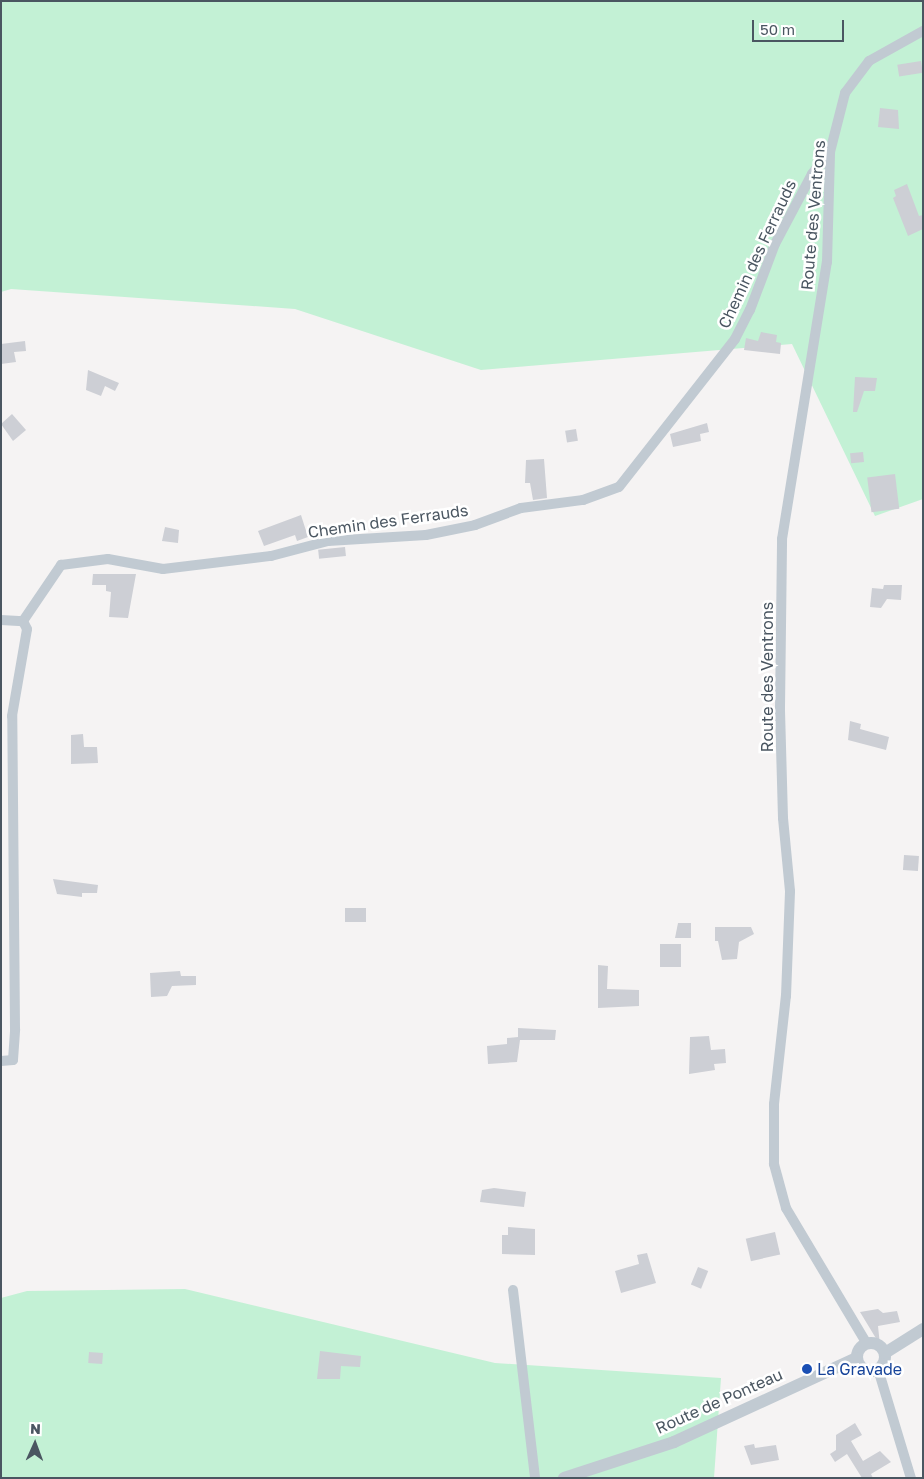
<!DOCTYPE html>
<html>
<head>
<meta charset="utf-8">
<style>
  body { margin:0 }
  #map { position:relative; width:924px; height:1479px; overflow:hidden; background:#f5f3f3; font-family:"Golos Text",sans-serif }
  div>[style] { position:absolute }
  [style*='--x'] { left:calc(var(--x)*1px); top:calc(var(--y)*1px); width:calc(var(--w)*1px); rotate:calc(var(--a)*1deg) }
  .green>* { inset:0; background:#c3f1d5 }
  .building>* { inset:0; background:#cdcfd5; transform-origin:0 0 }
  .minor>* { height:10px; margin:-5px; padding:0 5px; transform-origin:5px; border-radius:5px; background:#c1cad2 }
  .tertiary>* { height:12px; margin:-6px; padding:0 6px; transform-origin:6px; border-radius:6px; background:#c1cad2 }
  .tertiary>.ring { margin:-6px; padding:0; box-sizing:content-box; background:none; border:12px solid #c1cad2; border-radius:50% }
  .dots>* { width:14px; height:14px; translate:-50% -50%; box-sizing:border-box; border:2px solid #fff; border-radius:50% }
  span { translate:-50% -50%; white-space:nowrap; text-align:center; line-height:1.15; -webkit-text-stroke:5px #fff; paint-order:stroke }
  .street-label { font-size:16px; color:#4a5661 }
  .transit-label { font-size:16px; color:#164399 }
  .left { translate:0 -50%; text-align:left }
  .frame { position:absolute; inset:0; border:2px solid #4a5661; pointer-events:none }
  .north { position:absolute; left:10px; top:1419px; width:50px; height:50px; -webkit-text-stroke:4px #fff; paint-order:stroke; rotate:2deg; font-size:14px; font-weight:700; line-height:20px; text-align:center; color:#4a5661 }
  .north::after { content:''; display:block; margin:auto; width:18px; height:22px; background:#4a5661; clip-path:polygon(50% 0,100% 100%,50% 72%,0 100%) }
  .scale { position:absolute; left:752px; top:20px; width:92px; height:22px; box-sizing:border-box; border:2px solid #4a5661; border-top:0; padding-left:6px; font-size:15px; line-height:18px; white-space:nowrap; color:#4a5661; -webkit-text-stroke:4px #fff; paint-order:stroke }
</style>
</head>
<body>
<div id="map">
  <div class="green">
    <div style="clip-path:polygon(1px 1px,923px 1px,923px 499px,875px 516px,792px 344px,481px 370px,295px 309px,11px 289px,1px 292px)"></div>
    <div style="clip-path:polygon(185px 1289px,495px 1363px,721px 1378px,714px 1478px,1px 1478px,1px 1298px,27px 1291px)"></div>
  </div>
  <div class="building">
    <div style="left:921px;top:61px;width:12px;height:24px;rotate:81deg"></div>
    <div style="clip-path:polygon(880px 108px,898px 110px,899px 129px,878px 127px)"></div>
    <div style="clip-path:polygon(907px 184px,919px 216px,923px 215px,923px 229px,908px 236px,893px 198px,896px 196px,894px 190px)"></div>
    <div style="clip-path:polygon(761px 332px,777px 335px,776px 342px,781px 343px,780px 354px,744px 350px,746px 338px,758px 341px)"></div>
    <div style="clip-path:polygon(25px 341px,26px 351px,14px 352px,16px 362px,1px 364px,1px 344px)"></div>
    <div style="clip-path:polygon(88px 370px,119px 383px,115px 391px,105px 386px,101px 396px,86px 390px)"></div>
    <div style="clip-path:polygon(855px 377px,877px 378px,875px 391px,864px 391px,857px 412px,853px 412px)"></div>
    <div style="clip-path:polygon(12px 414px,26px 430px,13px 441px,1px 424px)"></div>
    <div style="clip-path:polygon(707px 423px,709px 432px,700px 434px,701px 441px,673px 447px,670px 434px)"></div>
    <div style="left:576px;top:429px;width:12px;height:11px;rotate:81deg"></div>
    <div style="left:863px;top:452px;width:10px;height:13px;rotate:84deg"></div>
    <div style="clip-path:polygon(544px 459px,547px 498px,533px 500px,530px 483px,525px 483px,526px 460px)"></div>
    <div style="left:895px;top:474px;width:35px;height:28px;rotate:83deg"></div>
    <div style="clip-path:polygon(301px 515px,308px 537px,297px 541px,295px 535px,264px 546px,258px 531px)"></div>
    <div style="clip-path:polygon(165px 527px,179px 530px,178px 543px,162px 541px)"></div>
    <div style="left:345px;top:547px;width:9px;height:27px;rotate:84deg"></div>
    <div style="clip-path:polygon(93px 574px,136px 574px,128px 618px,109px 617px,111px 592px,106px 591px,106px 585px,92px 585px)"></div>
    <div style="clip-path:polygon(884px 585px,902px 585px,901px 600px,887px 599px,881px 608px,870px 607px,872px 588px,883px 589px)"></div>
    <div style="clip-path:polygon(850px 721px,861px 724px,860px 729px,889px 737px,886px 750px,848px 740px)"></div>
    <div style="clip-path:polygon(83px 734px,84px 747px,97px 747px,98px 763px,71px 764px,71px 735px)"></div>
    <div style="left:904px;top:855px;width:15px;height:15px;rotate:4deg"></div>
    <div style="clip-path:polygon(53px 879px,98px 885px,97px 893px,82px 893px,82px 897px,57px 894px)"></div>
    <div style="left:345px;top:908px;width:21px;height:14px"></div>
    <div style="clip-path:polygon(678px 923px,691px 923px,691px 938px,675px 938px)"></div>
    <div style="clip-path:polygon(715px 927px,751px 927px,754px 934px,739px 942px,737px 959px,722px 960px,718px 941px,715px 941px)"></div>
    <div style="left:681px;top:944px;width:23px;height:21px;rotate:90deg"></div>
    <div style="clip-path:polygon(598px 965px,608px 966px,607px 989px,639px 990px,639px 1006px,598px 1008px)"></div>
    <div style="clip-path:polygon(180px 971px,181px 976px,196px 976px,196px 985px,172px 986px,167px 996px,151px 997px,150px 973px)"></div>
    <div style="clip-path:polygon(518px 1028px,556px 1030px,555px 1040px,520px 1040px,517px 1062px,488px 1064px,487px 1046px,507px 1044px,507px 1038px,518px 1037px)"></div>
    <div style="clip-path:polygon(709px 1036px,711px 1050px,725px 1049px,726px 1063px,714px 1064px,715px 1070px,689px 1074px,690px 1037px)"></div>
    <div style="clip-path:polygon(494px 1188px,526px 1192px,524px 1207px,480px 1202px,482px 1190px)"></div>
    <div style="clip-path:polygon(508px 1227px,535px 1229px,535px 1255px,502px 1254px,502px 1235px,508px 1235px)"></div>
    <div style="left:775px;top:1232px;width:23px;height:30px;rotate:77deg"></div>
    <div style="clip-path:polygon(647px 1253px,656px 1283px,621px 1293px,615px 1271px,639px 1264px,637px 1255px)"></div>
    <div style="left:698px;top:1267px;width:11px;height:19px;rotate:22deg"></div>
    <div style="clip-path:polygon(878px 1309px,883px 1313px,897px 1311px,900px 1322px,878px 1326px,880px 1345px,860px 1312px)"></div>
    <div style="clip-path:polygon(320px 1351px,361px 1356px,360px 1367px,341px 1366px,340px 1379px,317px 1379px)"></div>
    <div style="left:89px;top:1352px;width:14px;height:11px;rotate:4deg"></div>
    <div style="clip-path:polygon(855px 1423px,862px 1435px,851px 1441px,863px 1461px,880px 1451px,891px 1462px,871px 1474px,873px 1478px,862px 1478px,847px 1454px,835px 1462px,830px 1454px,836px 1450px,836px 1435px)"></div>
    <div style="clip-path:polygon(754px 1444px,755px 1448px,776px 1445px,779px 1460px,751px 1465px,744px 1446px)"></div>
  </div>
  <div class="minor">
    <div style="--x:1;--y:620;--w:22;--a:3"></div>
    <div style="--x:23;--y:621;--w:68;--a:-55.8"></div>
    <div style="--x:61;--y:565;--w:47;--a:-7.3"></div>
    <div style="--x:108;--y:559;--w:56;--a:10.3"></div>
    <div style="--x:163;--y:569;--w:109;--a:-6.9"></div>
    <div style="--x:271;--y:556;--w:59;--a:-14.7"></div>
    <div style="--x:328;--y:541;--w:98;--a:-3.5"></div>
    <div style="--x:426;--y:535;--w:50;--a:-11.5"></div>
    <div style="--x:475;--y:525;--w:49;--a:-20.3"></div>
    <div style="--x:521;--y:508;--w:63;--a:-7.4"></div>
    <div style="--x:583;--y:500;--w:38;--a:-20"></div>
    <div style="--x:619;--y:487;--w:188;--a:-51.9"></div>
    <div style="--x:735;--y:339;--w:33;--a:-63"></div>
    <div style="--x:750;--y:310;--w:71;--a:-69.3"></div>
    <div style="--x:775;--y:244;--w:79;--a:-62.1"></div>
    <div style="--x:812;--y:174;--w:28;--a:-51"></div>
    <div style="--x:1;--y:1061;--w:12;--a:-5"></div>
    <div style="--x:13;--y:1060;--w:31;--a:-86"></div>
    <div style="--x:15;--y:1029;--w:313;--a:-90.5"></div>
    <div style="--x:12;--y:716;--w:88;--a:-80.2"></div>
    <div style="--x:27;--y:629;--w:9;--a:-117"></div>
    <div style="--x:513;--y:1290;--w:189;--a:83.3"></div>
    <div style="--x:867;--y:1344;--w:158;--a:-120.8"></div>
    <div style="--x:786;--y:1208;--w:46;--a:-105.3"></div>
    <div style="--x:774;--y:1164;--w:60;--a:-90"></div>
    <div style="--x:774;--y:1104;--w:109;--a:-83.7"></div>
    <div style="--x:786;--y:996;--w:105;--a:-87.8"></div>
    <div style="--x:790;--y:891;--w:73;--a:-95.5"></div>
    <div style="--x:783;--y:818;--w:110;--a:-91.6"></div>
    <div style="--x:780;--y:708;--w:169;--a:-89.3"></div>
    <div style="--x:782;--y:539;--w:281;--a:-80.8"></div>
    <div style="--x:827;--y:262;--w:110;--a:-88.4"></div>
    <div style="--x:830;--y:152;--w:61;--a:-75.7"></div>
    <div style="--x:845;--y:93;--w:40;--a:-53"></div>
    <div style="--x:869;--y:61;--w:62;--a:-29.1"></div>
    <div style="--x:878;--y:1369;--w:114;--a:73.2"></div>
  </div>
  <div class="tertiary">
    <div class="ring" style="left:857px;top:1343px;width:16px;height:16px"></div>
    <div style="--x:885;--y:1353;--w:45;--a:-32.3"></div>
    <div style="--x:564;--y:1478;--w:116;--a:-18.1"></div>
    <div style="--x:674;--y:1442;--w:201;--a:-24.7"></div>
  </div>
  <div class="dots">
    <div style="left:807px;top:1369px;background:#1a4fb4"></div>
  </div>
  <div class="street-label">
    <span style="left:813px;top:215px;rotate:-85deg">Route des Ventrons</span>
    <span style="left:757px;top:254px;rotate:-65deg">Chemin des Ferrauds</span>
    <span style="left:388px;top:521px;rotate:-8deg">Chemin des Ferrauds</span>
    <span style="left:767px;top:677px;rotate:-90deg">Route des Ventrons</span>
    <span style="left:719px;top:1401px;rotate:-24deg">Route de Ponteau</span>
  </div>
  <div class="transit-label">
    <span class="left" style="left:817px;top:1369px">La Gravade</span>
  </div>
  <div class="frame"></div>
  <div class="north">N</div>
  <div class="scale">50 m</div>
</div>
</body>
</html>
